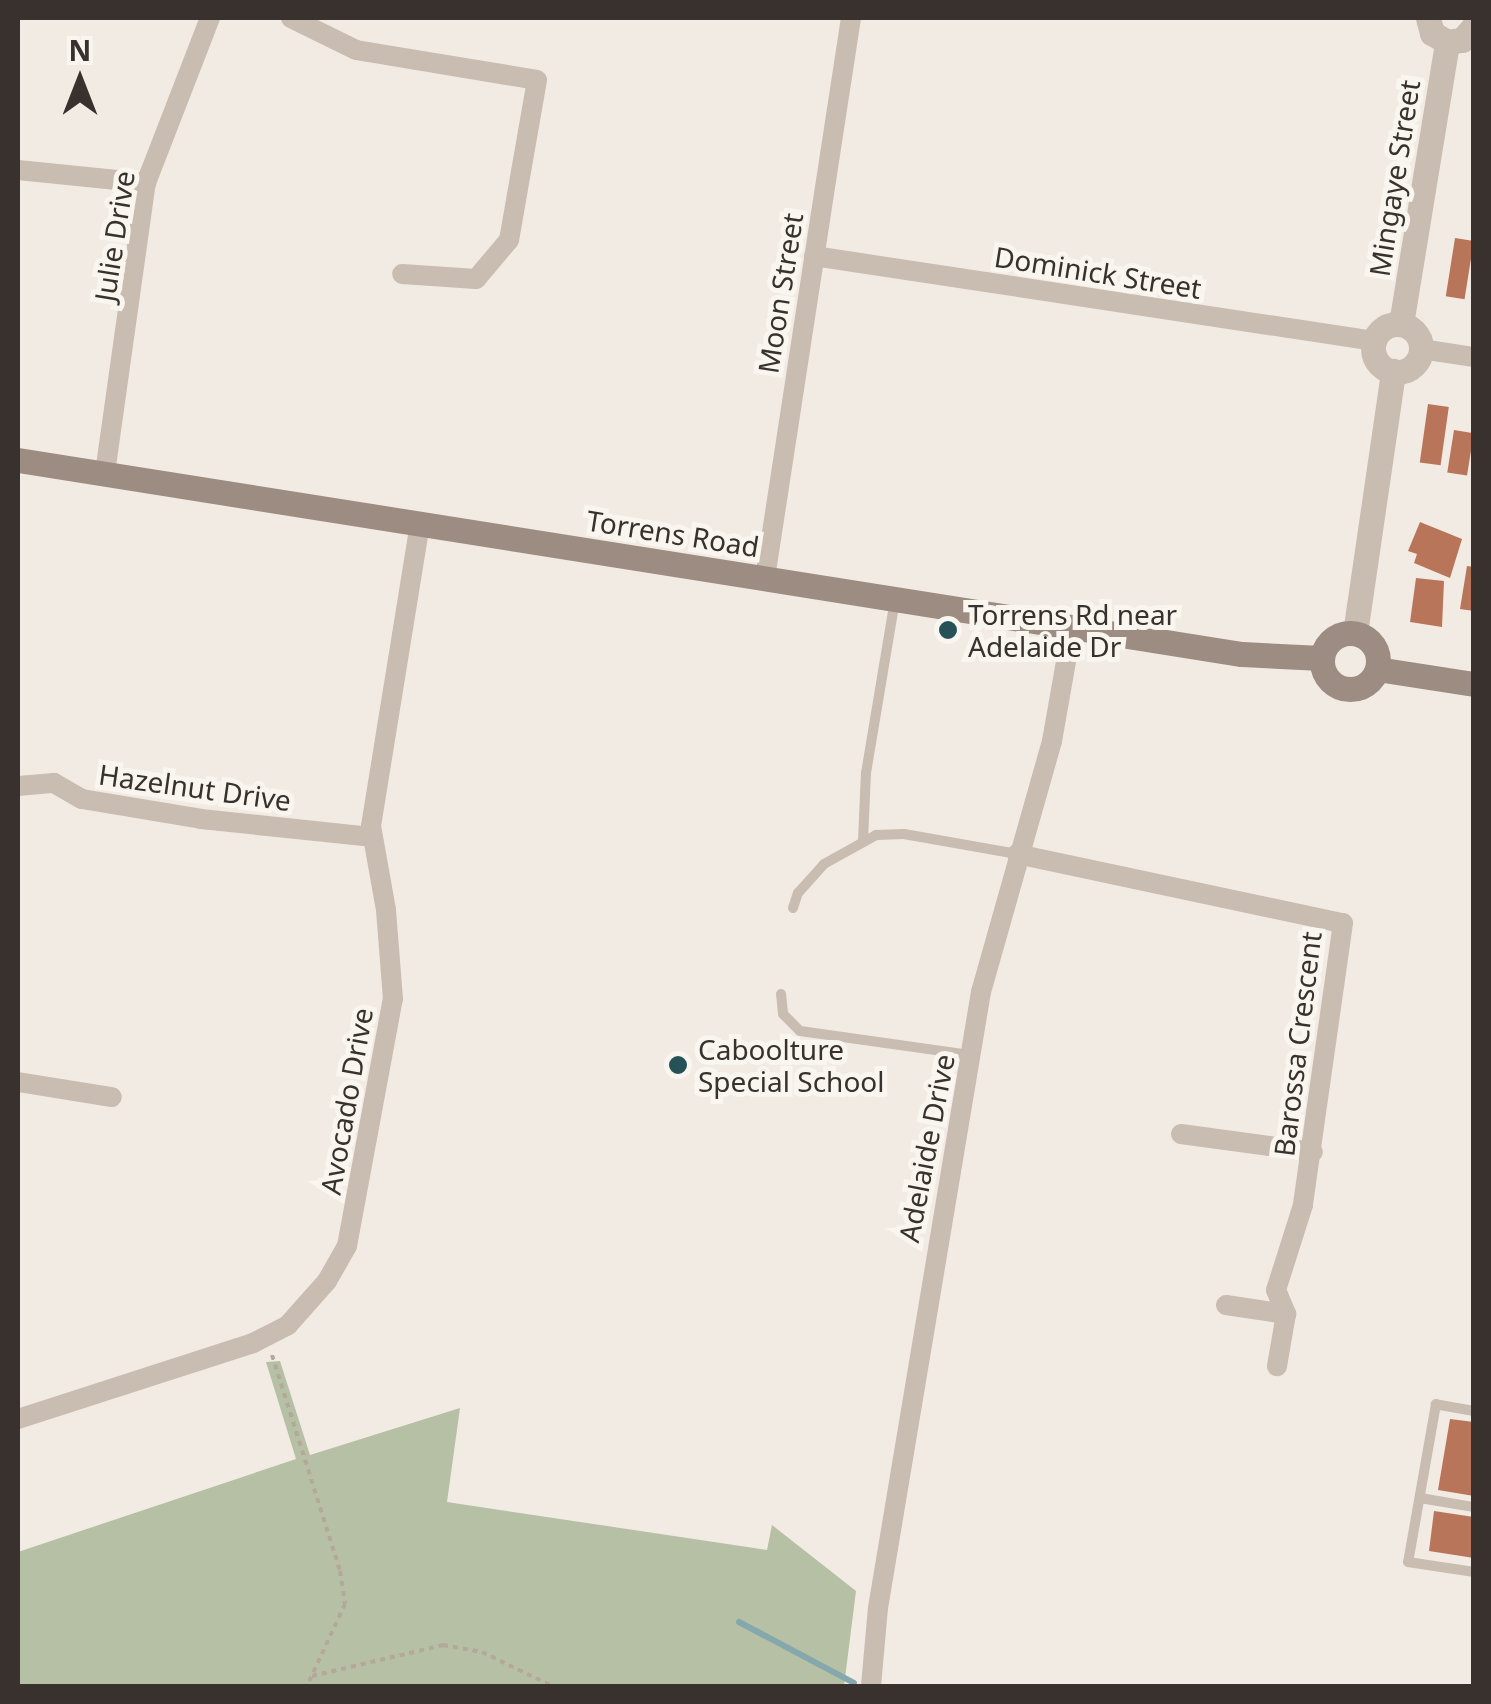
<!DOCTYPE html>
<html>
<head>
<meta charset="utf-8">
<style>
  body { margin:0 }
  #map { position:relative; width:1491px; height:1704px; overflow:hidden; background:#f2ebe3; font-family:"Noto Sans",sans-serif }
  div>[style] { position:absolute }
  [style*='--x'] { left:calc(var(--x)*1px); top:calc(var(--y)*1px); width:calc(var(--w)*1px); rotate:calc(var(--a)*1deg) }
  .green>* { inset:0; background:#b5c0a4 }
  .stream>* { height:6px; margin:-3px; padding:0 3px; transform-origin:3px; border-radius:3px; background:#85a8ac }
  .building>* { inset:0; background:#b97559; transform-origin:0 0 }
  .path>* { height:4px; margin-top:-2px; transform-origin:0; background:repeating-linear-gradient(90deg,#b5a79a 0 5px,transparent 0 10px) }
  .service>* { height:10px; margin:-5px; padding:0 5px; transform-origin:5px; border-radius:5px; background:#c9bcb0 }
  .minor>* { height:20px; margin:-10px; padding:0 10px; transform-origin:10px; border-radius:10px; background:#c9bcb0 }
  .tertiary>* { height:25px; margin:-12.5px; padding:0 12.5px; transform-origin:12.5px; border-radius:12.5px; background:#c9bcb0 }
  .tertiary>.ring { margin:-12.5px; padding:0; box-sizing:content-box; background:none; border:25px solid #c9bcb0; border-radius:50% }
  .secondary>* { height:25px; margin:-12.5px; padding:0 12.5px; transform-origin:12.5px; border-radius:12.5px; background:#9d8c81 }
  .secondary>.ring { margin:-12.5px; padding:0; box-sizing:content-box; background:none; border:25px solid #9d8c81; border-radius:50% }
  .dots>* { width:28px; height:28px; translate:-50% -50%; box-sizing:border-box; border:5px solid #f9f5ef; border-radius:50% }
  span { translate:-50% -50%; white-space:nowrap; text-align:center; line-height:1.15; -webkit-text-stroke:10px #f9f5ef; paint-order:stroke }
  .street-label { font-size:28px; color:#39312d }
  .poi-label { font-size:28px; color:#39312d }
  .left { translate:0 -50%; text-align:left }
  .frame { position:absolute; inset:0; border:20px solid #39312d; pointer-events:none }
  .north { position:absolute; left:30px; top:30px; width:100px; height:100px; -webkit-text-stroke:8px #f9f5ef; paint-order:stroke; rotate:0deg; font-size:28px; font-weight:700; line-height:40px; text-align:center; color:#39312d }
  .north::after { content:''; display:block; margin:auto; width:35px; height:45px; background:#39312d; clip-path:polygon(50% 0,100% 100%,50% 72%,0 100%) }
</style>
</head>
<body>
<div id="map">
  <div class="green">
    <div style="clip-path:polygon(280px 1361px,310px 1455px,460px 1408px,447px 1502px,767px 1550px,772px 1525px,856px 1591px,844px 1686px,18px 1686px,18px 1552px,296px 1459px,266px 1362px)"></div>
  </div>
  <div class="stream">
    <div style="--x:739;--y:1622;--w:130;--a:27.9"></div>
  </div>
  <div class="building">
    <div style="left:1455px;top:238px;width:19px;height:59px;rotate:9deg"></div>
    <div style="left:1428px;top:404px;width:21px;height:59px;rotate:8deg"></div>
    <div style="left:1454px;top:430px;width:20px;height:43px;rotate:9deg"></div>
    <div style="clip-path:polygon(1420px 522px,1462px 539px,1450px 578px,1414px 563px,1417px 554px,1408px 551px)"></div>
    <div style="clip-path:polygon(1467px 566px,1474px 567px,1474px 611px,1460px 609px)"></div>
    <div style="clip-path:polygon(1416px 578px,1444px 581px,1442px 627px,1410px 622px)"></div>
    <div style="clip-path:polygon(1450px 1419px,1474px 1422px,1474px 1496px,1438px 1490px)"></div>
    <div style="clip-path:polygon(1434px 1511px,1474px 1517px,1474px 1558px,1429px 1551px)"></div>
  </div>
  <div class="path">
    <div style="--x:272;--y:1355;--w:226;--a:72.5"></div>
    <div style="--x:340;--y:1571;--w:33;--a:81"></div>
    <div style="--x:345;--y:1604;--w:90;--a:114.9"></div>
    <div style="--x:312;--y:1676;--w:135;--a:-13.3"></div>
    <div style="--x:443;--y:1645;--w:40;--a:10"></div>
    <div style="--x:482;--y:1652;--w:78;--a:25.9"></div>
  </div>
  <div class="service">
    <div style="--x:863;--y:841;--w:68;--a:-87.5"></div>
    <div style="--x:866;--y:773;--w:175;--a:-80.5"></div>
    <div style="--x:793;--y:908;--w:16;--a:-72"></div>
    <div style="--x:798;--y:893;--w:39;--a:-48"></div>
    <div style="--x:824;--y:864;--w:60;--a:-29.1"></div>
    <div style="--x:876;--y:835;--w:28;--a:-2"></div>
    <div style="--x:904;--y:834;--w:115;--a:10"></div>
    <div style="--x:781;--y:994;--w:20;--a:84"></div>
    <div style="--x:783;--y:1014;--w:24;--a:45"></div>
    <div style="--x:800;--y:1031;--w:173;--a:8"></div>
    <div style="--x:1474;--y:1411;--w:39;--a:-170"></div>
    <div style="--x:1436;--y:1404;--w:160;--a:100"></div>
    <div style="--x:1408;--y:1562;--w:67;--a:8.6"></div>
    <div style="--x:1420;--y:1498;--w:55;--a:9.5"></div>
  </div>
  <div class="minor">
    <div style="--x:291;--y:18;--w:72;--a:26.2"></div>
    <div style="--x:356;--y:50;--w:183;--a:9.4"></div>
    <div style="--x:537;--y:80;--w:162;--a:99.9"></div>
    <div style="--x:509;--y:240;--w:51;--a:130.2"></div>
    <div style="--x:476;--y:279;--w:74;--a:-176.1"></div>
    <div style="--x:18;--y:170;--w:129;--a:5.8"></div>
    <div style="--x:814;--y:256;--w:566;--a:8.63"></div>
    <div style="--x:1421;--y:349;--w:54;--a:8.6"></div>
    <div style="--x:105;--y:473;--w:293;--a:-82"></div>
    <div style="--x:146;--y:183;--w:177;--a:-68.8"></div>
    <div style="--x:765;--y:578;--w:567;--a:-81.27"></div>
    <div style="--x:18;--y:786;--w:36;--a:-5"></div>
    <div style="--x:54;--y:783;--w:32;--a:30"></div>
    <div style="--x:82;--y:799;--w:121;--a:9.5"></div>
    <div style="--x:201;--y:819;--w:171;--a:6"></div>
    <div style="--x:1017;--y:854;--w:333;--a:12"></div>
    <div style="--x:1343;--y:923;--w:285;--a:98.1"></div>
    <div style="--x:1303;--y:1205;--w:89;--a:107.6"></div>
    <div style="--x:1276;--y:1290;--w:26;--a:67"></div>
    <div style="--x:1286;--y:1314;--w:53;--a:99.8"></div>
    <div style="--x:18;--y:1082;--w:95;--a:9.1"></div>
    <div style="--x:1181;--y:1134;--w:133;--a:7.8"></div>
    <div style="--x:1226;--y:1305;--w:61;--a:8.5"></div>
    <div style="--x:18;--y:1419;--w:247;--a:-17.9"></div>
    <div style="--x:253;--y:1343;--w:39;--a:-27"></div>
    <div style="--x:288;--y:1325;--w:59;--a:-48.4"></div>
    <div style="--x:327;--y:1281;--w:40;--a:-60.3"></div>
    <div style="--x:347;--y:1246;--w:251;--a:-79.5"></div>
    <div style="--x:393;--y:999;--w:89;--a:-94.5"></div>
    <div style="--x:386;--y:910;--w:85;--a:-100.1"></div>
    <div style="--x:371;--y:826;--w:305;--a:-80.8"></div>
    <div style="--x:871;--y:1686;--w:78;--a:-84.9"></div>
    <div style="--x:878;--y:1608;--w:625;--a:-80.51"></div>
    <div style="--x:981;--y:992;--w:261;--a:-74.2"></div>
    <div style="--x:1052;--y:741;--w:116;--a:-80"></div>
  </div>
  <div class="tertiary">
    <div style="--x:1428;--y:18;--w:16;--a:75"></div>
    <div style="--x:1432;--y:33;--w:17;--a:31"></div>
    <div style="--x:1447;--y:42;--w:15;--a:-8"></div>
    <div style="--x:1462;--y:40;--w:18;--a:-49"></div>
    <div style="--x:1401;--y:324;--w:286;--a:-80.7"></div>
    <div class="ring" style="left:1373px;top:324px;width:23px;height:23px"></div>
    <div style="--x:1355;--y:633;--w:265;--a:-81.7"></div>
  </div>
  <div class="secondary">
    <div style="--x:18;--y:460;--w:1239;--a:9.01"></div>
    <div style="--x:1242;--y:654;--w:79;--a:2.9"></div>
    <div class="ring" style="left:1322px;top:633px;width:31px;height:31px"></div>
    <div style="--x:1377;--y:669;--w:98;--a:8.8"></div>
  </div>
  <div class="dots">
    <div style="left:948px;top:630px;background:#265156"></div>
    <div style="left:678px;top:1065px;background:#265156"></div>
  </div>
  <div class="street-label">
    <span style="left:1394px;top:178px;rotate:-81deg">Mingaye Street</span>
    <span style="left:114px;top:236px;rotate:-81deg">Julie Drive</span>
    <span style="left:1098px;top:272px;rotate:9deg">Dominick Street</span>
    <span style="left:780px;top:293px;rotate:-81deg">Moon Street</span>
    <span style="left:673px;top:533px;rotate:9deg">Torrens Road</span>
    <span style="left:195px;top:787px;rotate:8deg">Hazelnut Drive</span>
    <span style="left:1297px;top:1044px;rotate:-83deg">Barossa Crescent</span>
    <span style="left:346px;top:1101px;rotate:-80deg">Avocado Drive</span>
    <span style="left:926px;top:1148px;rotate:-79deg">Adelaide Drive</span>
  </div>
  <div class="poi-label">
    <span class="left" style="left:968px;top:630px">Torrens Rd near<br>Adelaide Dr</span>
    <span class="left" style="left:698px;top:1065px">Caboolture<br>Special School</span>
  </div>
  <div class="frame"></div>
  <div class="north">N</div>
</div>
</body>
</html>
